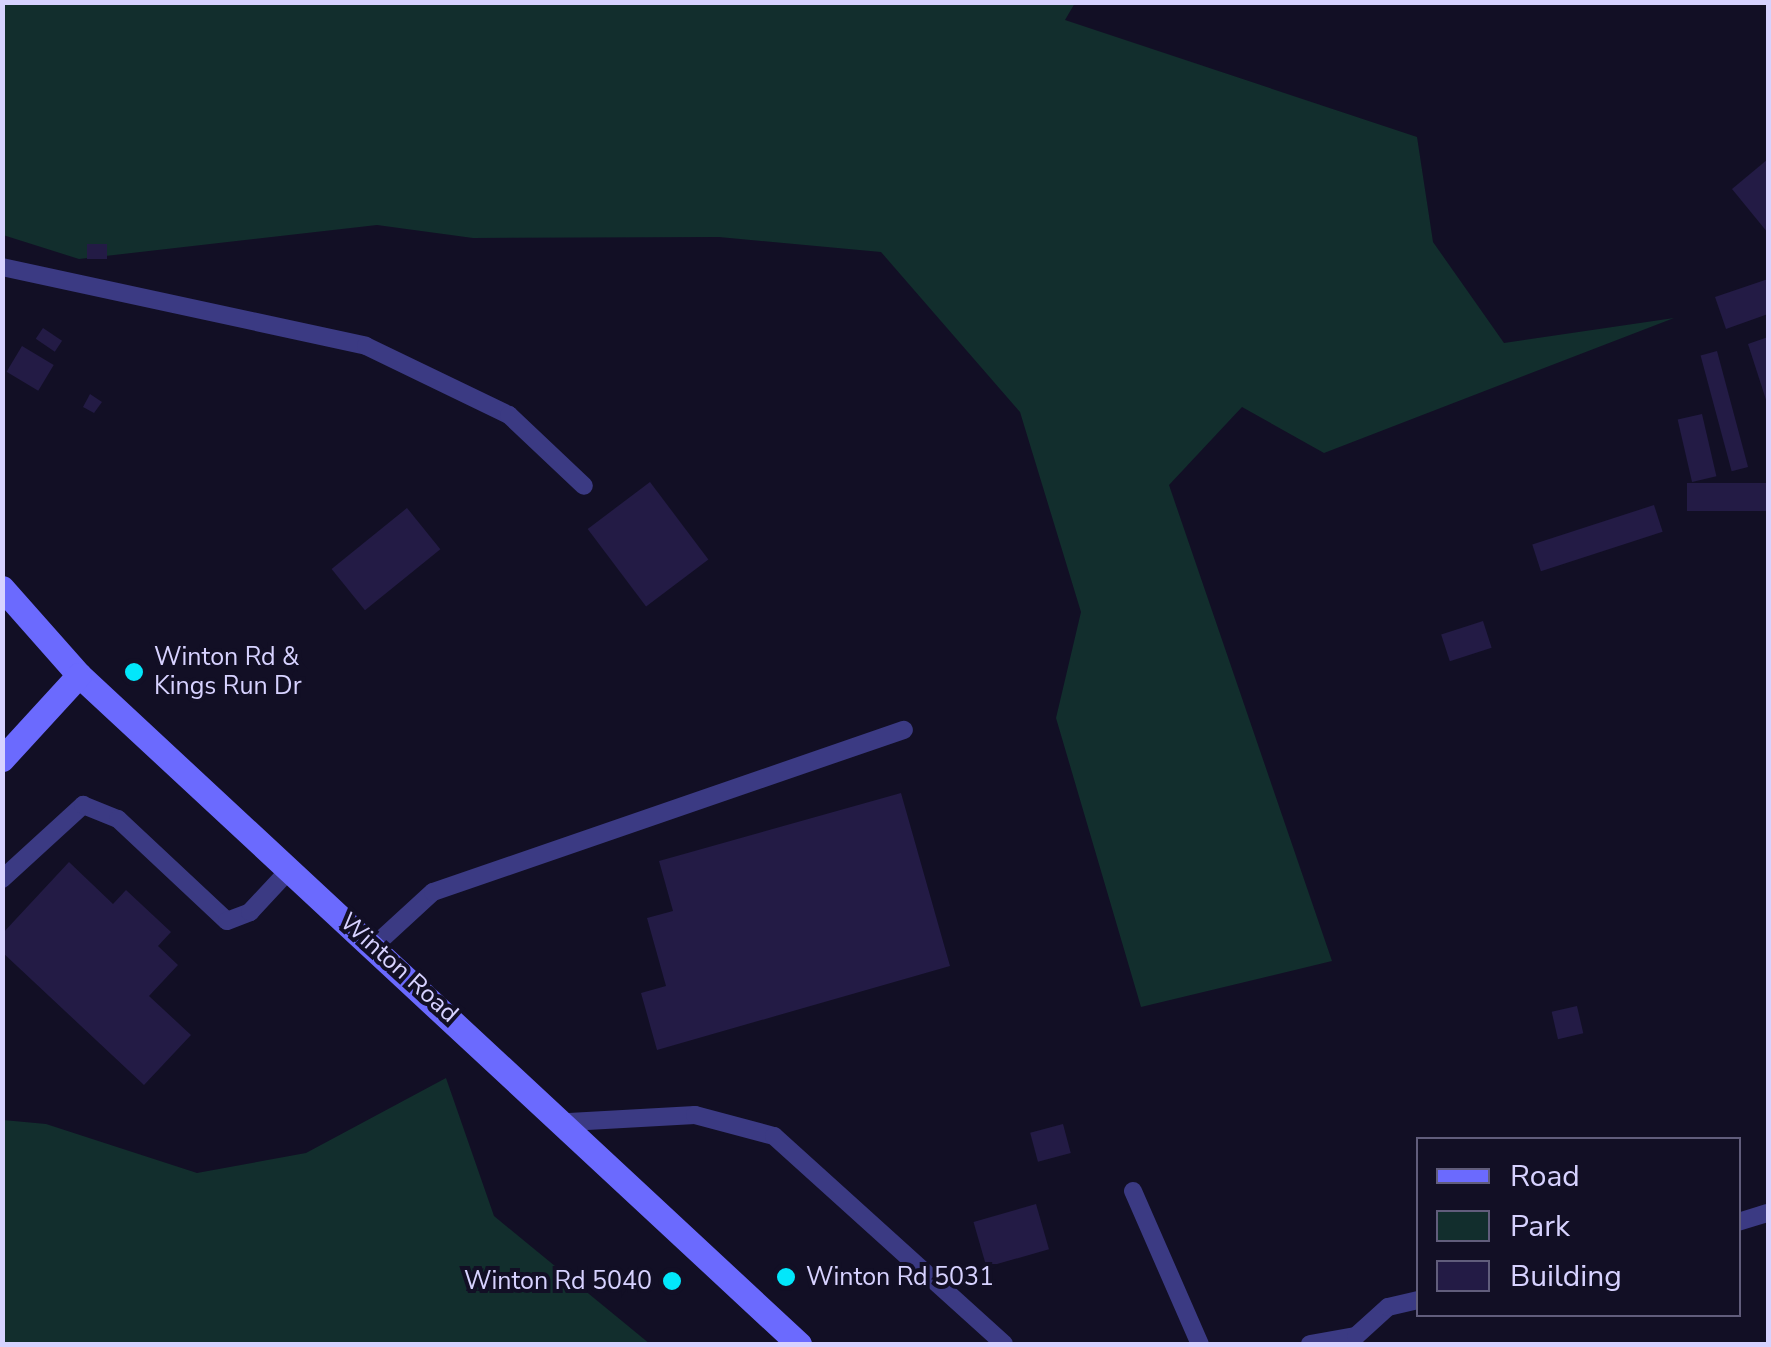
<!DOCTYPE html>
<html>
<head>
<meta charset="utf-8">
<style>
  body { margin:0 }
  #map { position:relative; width:1771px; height:1347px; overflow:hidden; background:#120f25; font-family:"Nunito Sans",sans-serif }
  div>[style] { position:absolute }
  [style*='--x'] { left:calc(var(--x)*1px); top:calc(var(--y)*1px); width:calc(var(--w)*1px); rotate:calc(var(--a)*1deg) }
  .green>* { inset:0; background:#122e2d }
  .building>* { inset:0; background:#231b45; transform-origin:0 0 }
  .lane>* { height:18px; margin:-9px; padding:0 9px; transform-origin:9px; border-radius:9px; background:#3b3a83 }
  .secondary>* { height:25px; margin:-12.5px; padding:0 12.5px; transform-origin:12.5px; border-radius:12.5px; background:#6b6afe }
  .dots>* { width:28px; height:28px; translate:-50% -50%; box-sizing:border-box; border:5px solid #120f25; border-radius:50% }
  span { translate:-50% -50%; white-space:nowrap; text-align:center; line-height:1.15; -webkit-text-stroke:8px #120f25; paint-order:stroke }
  .poi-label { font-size:25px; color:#d7d2ff }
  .left { translate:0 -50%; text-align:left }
  .right { translate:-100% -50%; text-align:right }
  .street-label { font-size:25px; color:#d7d2ff }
  .frame { position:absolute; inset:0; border:5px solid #d7d2ff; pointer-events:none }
  .legend { position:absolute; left:1416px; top:1137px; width:325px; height:180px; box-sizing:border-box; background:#120f25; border:2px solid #615d7c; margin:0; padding:12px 18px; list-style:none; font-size:30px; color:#d7d2ff }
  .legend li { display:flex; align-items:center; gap:20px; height:50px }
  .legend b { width:50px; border:2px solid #615d7c }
</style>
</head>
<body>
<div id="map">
  <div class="green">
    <div style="clip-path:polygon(2px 3px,1075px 3px,1065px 20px,1417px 137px,1433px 242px,1504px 343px,1674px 318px,1324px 453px,1242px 407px,1169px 485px,1332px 961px,1141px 1007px,1056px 718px,1081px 612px,1020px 412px,881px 252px,719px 237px,473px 238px,377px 225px,79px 259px,3px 235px)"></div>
    <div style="clip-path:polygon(446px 1078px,494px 1216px,650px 1344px,3px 1344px,3px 1120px,46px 1124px,197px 1173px,306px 1153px)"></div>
  </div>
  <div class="building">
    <div style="clip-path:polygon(1768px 159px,1768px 233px,1732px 189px)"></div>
    <div style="left:87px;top:244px;width:20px;height:15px"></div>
    <div style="clip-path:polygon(1768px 279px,1768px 314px,1726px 329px,1715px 297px)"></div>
    <div style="left:43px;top:328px;width:23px;height:13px;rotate:34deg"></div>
    <div style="clip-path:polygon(1768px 337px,1768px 406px,1748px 344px)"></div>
    <div style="left:22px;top:346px;width:37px;height:30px;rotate:31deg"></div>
    <div style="left:1717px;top:351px;width:120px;height:17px;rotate:75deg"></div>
    <div style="clip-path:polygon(90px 394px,102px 402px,94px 413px,83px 407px)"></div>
    <div style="left:1702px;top:414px;width:64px;height:25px;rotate:77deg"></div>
    <div style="left:650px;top:482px;width:97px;height:78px;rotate:53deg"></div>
    <div style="left:1768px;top:483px;width:28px;height:81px;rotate:90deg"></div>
    <div style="left:1654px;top:505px;width:28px;height:128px;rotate:72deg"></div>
    <div style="left:407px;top:508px;width:53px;height:97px;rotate:51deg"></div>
    <div style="left:1483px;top:621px;width:28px;height:44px;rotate:72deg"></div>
    <div style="clip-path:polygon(901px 793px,950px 966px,657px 1050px,641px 993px,666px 986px,647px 918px,673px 911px,659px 861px)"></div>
    <div style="clip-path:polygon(69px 862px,113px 904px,126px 890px,171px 932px,158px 946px,178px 965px,149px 996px,191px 1035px,144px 1085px,2px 952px,2px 934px)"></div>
    <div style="left:1577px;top:1006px;width:28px;height:26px;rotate:77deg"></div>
    <div style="left:1063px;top:1124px;width:30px;height:34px;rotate:75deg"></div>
    <div style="left:1036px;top:1204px;width:47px;height:65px;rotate:74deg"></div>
  </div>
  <div class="lane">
    <div style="--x:2;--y:267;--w:372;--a:12.2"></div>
    <div style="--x:366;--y:346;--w:159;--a:25.8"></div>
    <div style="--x:509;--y:415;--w:103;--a:43.4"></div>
    <div style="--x:2;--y:879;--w:110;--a:-42.4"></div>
    <div style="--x:83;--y:805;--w:38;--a:22"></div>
    <div style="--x:118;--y:819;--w:149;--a:43.1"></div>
    <div style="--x:227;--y:921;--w:25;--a:-21"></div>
    <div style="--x:250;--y:912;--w:59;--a:-47.1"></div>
    <div style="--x:374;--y:946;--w:80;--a:-42.5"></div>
    <div style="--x:433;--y:892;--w:498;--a:-19"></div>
    <div style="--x:569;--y:1122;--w:126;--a:-3.2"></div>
    <div style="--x:695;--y:1115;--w:82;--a:14.9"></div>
    <div style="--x:774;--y:1136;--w:310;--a:42.1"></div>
    <div style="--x:1133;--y:1191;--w:167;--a:66.4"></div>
    <div style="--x:1738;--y:1222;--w:31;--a:-17"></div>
    <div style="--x:1310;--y:1344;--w:47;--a:-9.9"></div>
    <div style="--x:1356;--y:1336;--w:43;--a:-42.2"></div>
    <div style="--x:1388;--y:1307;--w:31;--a:-13"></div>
  </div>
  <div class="secondary">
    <div style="--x:2;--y:588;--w:116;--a:48.5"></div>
    <div style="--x:79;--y:675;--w:983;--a:42.9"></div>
    <div style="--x:2;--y:759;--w:114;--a:-47.5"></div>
  </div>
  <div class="dots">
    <div style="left:134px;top:672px;background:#02e7fb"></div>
    <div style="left:786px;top:1277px;background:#02e7fb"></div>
    <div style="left:672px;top:1281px;background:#02e7fb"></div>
  </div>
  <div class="poi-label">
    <span class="left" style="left:154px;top:672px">Winton Rd &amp;<br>Kings Run Dr</span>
    <span class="left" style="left:806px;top:1277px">Winton Rd 5031</span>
    <span class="right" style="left:652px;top:1281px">Winton Rd 5040</span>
  </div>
  <div class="street-label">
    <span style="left:399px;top:968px;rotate:42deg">Winton Road</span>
  </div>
  <div class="frame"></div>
  <ul class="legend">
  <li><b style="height:12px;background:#6b6afe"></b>Road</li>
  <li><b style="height:28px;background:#122e2d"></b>Park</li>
  <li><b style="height:28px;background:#231b45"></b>Building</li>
  </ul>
</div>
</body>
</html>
